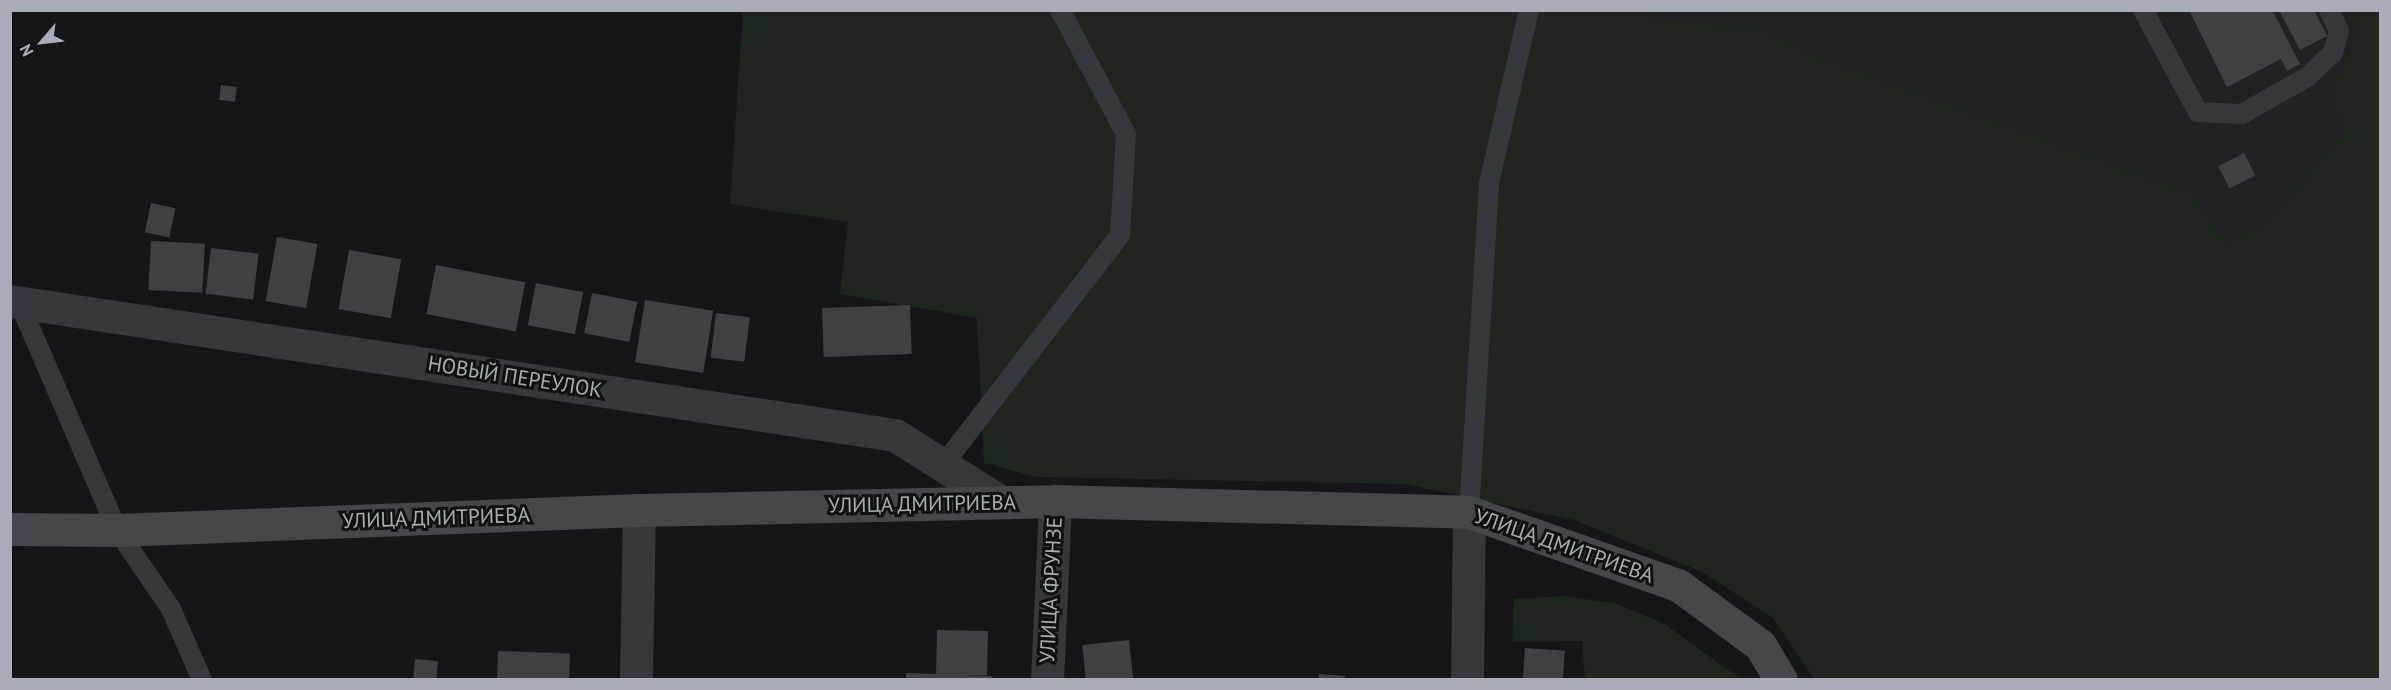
<!DOCTYPE html>
<html>
<head>
<meta charset="utf-8">
<style>
  body { margin:0 }
  #map { position:relative; width:2391px; height:690px; overflow:hidden; background:#161618; font-family:"PT Sans",sans-serif }
  div>[style] { position:absolute }
  [style*='--x'] { left:calc(var(--x)*1px); top:calc(var(--y)*1px); width:calc(var(--w)*1px); rotate:calc(var(--a)*1deg) }
  .built>* { inset:0; background:#222225 }
  .green>* { inset:0; background:#1e261f }
  .building>* { inset:0; background:#404145; transform-origin:0 0 }
  .lane>* { height:20px; margin:-10px; padding:0 10px; transform-origin:10px; border-radius:10px; background:#37383d }
  .street>* { height:33px; margin:-16.5px; padding:0 16.5px; transform-origin:16.5px; border-radius:16.5px; background:#37383d }
  .secondary>* { height:33px; margin:-16.5px; padding:0 16.5px; transform-origin:16.5px; border-radius:16.5px; background:#45474d }
  span { translate:-50% -50%; white-space:nowrap; text-align:center; line-height:1.15; -webkit-text-stroke:6px #111113; paint-order:stroke }
  .street-label { font-size:21px; color:#a8adb8 }
  .frame { position:absolute; inset:0; border:12px solid #a8adb8; pointer-events:none }
  .north { position:absolute; left:12px; top:12px; width:60px; height:60px; -webkit-text-stroke:4px #111113; paint-order:stroke; rotate:242deg; font-size:16px; font-weight:700; line-height:24px; text-align:center; color:#a8adb8 }
  .north::after { content:''; display:block; margin:auto; width:21px; height:27px; background:#a8adb8; clip-path:polygon(50% 0,100% 100%,50% 72%,0 100%) }
</style>
</head>
<body>
<div id="map">
  <div class="built">
    <div style="clip-path:polygon(2352px 10px,2358px 25px,2330px 99px,2344px 135px,2262px 226px,2226px 243px,2193px 193px,1817px 56px,1765px 30px,1636px 15px,1634px 11px)"></div>
  </div>
  <div class="green">
    <div style="clip-path:polygon(1634px 10px,1636px 15px,1765px 30px,1817px 56px,2193px 193px,2226px 243px,2262px 226px,2344px 135px,2330px 99px,2358px 25px,2352px 11px,2380px 11px,2380px 679px,1814px 679px,1773px 618px,1702px 572px,1574px 520px,1404px 484px,1036px 477px,984px 463px,977px 318px,840px 294px,848px 222px,730px 204px,743px 11px)"></div>
    <div style="clip-path:polygon(1563px 596px,1614px 603px,1663px 623px,1741px 679px,1585px 679px,1582px 641px,1512px 642px,1514px 599px)"></div>
  </div>
  <div class="building">
    <div style="clip-path:polygon(2189px 10px,2272px 10px,2300px 64px,2287px 71px,2281px 59px,2227px 87px)"></div>
    <div style="clip-path:polygon(2279px 10px,2314px 10px,2327px 36px,2300px 50px)"></div>
    <div style="left:221px;top:85px;width:16px;height:15px;rotate:7deg"></div>
    <div style="left:2244px;top:153px;width:25px;height:29px;rotate:63deg"></div>
    <div style="left:151px;top:203px;width:25px;height:30px;rotate:12deg"></div>
    <div style="left:277px;top:237px;width:41px;height:65px;rotate:10deg"></div>
    <div style="left:151px;top:241px;width:54px;height:49px;rotate:3deg"></div>
    <div style="left:211px;top:248px;width:48px;height:46px;rotate:7deg"></div>
    <div style="left:349px;top:250px;width:53px;height:60px;rotate:10deg"></div>
    <div style="left:436px;top:265px;width:91px;height:50px;rotate:11deg"></div>
    <div style="left:536px;top:283px;width:48px;height:43px;rotate:11deg"></div>
    <div style="left:592px;top:293px;width:46px;height:41px;rotate:11deg"></div>
    <div style="left:645px;top:300px;width:69px;height:63px;rotate:9deg"></div>
    <div style="left:910px;top:305px;width:49px;height:88px;rotate:88deg"></div>
    <div style="left:716px;top:313px;width:34px;height:45px;rotate:7deg"></div>
    <div style="clip-path:polygon(937px 630px,988px 631px,987px 675px,964px 675px,992px 676px,992px 680px,906px 680px,906px 673px,936px 674px)"></div>
    <div style="left:1129px;top:640px;width:40px;height:47px;rotate:84deg"></div>
    <div style="left:1525px;top:648px;width:40px;height:32px;rotate:4deg"></div>
    <div style="left:498px;top:651px;width:72px;height:29px;rotate:2deg"></div>
    <div style="left:415px;top:659px;width:23px;height:21px;rotate:5deg"></div>
    <div style="clip-path:polygon(1319px 674px,1345px 676px,1344px 680px,1318px 680px)"></div>
  </div>
  <div class="lane">
    <div style="--x:2143;--y:10;--w:116;--a:61.7"></div>
    <div style="--x:2198;--y:112;--w:44;--a:2.6"></div>
    <div style="--x:2242;--y:114;--w:75;--a:-29.6"></div>
    <div style="--x:2307;--y:77;--w:35;--a:-43"></div>
    <div style="--x:2333;--y:53;--w:23;--a:-75"></div>
    <div style="--x:2339;--y:31;--w:23;--a:-115"></div>
    <div style="--x:19;--y:302;--w:248;--a:66.7"></div>
    <div style="--x:117;--y:530;--w:96;--a:55.6"></div>
    <div style="--x:171;--y:609;--w:77;--a:66.4"></div>
    <div style="--x:943;--y:465;--w:290;--a:-52.4"></div>
    <div style="--x:1120;--y:235;--w:101;--a:-86.6"></div>
    <div style="--x:1126;--y:134;--w:140;--a:-118"></div>
    <div style="--x:1469;--y:512;--w:330;--a:-86.5"></div>
    <div style="--x:1489;--y:183;--w:178;--a:-77"></div>
  </div>
  <div class="street">
    <div style="--x:10;--y:301;--w:895;--a:8.61"></div>
    <div style="--x:895;--y:435;--w:125;--a:32.3"></div>
    <div style="--x:636;--y:680;--w:170;--a:-89"></div>
    <div style="--x:1047;--y:680;--w:179;--a:-87.4"></div>
    <div style="--x:1467;--y:680;--w:168;--a:-89.3"></div>
  </div>
  <div class="secondary">
    <div style="--x:10;--y:529;--w:107;--a:0.5"></div>
    <div style="--x:117;--y:530;--w:522;--a:-2.19"></div>
    <div style="--x:639;--y:510;--w:416;--a:-1.2"></div>
    <div style="--x:1055;--y:501;--w:414;--a:1.5"></div>
    <div style="--x:1469;--y:512;--w:221;--a:19.3"></div>
    <div style="--x:1678;--y:585;--w:102;--a:36.2"></div>
    <div style="--x:1760;--y:645;--w:41;--a:59"></div>
  </div>
  <div class="street-label">
    <span style="left:515px;top:377px;rotate:9deg">НОВЫЙ ПЕРЕУЛОК</span>
    <span style="left:922px;top:504px;rotate:-1deg">УЛИЦА ДМИТРИЕВА</span>
    <span style="left:436px;top:518px;rotate:-2deg">УЛИЦА ДМИТРИЕВА</span>
    <span style="left:1564px;top:546px;rotate:19deg">УЛИЦА ДМИТРИЕВА</span>
    <span style="left:1051px;top:590px;rotate:-87deg">УЛИЦА ФРУНЗЕ</span>
  </div>
  <div class="frame"></div>
  <div class="north">N</div>
</div>
</body>
</html>
